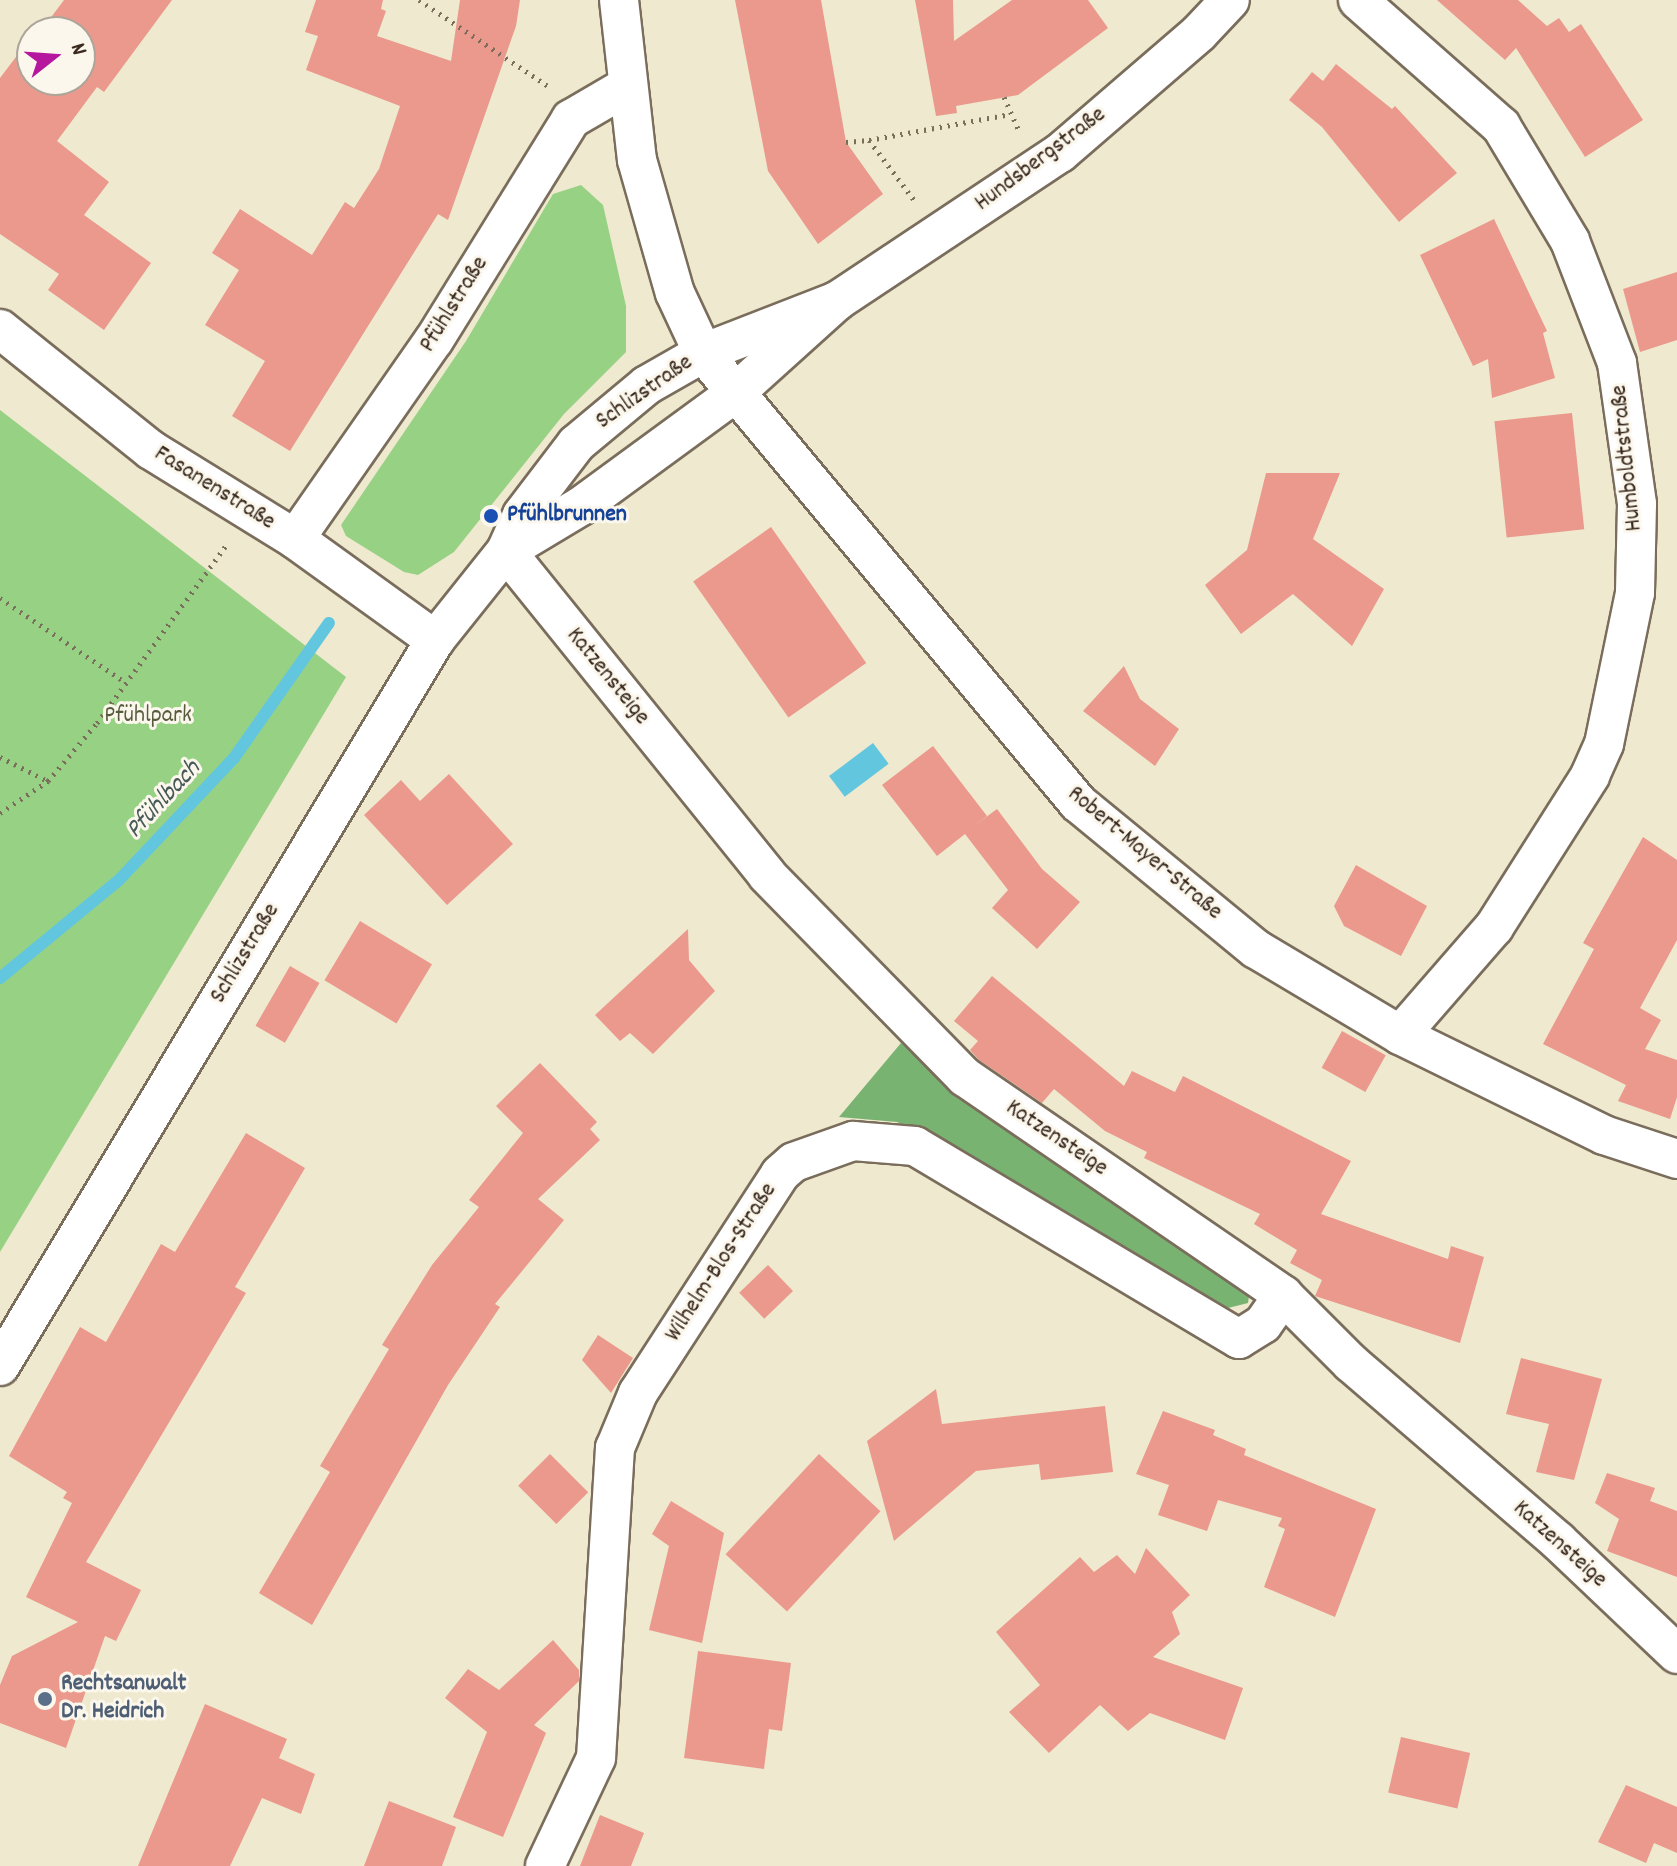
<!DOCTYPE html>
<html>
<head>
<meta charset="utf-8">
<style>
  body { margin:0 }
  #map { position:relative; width:1677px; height:1866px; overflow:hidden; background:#efe9cf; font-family:Dekko,sans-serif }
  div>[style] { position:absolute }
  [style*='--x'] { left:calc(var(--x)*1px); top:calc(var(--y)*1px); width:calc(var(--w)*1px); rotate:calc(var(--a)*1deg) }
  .green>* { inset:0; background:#97d184 }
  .forest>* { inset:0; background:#79b372 }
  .water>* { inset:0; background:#62c6df; transform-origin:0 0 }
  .stream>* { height:12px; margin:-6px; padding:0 6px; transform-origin:6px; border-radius:6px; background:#62c6df }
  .building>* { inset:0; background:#ea998c; transform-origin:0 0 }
  .path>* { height:5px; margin-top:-2.5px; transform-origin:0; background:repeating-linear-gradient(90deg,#7a6d5c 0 2px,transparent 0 8px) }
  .roads { filter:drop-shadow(2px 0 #7a6d5c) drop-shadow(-2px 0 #7a6d5c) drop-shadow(0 2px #7a6d5c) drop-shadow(0 -2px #7a6d5c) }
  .street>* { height:38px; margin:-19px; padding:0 19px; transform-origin:19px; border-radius:19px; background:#fff }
  .dots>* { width:22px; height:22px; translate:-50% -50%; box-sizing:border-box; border:4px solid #fbf7ec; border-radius:50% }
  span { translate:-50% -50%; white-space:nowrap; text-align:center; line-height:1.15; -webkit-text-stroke:6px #fbf7ec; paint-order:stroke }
  .street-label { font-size:24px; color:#3b2a1e }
  .transit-label { font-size:24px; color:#164399; font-weight:700 }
  .left { translate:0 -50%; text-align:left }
  .park-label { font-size:24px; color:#575c3d }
  .service-label { font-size:24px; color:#4e5e75; font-weight:700 }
  .water-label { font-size:26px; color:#475958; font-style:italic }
  .north { position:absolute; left:16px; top:16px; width:80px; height:80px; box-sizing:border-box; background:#fbf7ec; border:2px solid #aea59a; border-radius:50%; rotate:73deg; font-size:22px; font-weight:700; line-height:32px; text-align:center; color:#3b2a1e }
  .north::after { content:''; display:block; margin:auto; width:28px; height:36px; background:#b5179e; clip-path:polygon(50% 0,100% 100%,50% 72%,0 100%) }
</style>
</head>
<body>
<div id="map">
  <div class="green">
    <div style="clip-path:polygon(581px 185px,603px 205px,626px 306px,626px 352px,564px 414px,454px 552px,418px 575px,404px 572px,346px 536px,341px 525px,466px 341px,553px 194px)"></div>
    <div style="clip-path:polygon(0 410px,346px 677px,0 1252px)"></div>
  </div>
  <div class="forest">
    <div style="clip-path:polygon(901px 1043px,1250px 1289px,1248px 1303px,1228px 1308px,956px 1146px,897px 1122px,839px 1117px)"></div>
  </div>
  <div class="water">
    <div style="left:873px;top:743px;width:26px;height:55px;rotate:53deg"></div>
  </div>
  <div class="stream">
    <div style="--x:0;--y:978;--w:154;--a:-39.5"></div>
    <div style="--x:119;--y:880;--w:168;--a:-46.7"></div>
    <div style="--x:234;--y:758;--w:165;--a:-54.9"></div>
  </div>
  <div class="building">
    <div style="clip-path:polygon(64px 0,172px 0,104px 92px,97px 87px,57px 141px,109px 182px,84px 215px,151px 263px,104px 330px,48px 290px,59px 274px,0 234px,0 78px,28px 41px,32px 80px,80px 80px,80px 32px,40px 32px)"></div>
    <div style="clip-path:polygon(316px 0,383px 0,381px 9px,386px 11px,377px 36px,451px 61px,460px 0,520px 0,516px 26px,448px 220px,438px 214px,290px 451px,232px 416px,265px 361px,205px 325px,239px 270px,212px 253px,240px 209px,312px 255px,345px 202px,354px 208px,379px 169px,400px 106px,306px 70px,318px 36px,305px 32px)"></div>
    <div style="clip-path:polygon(735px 0,821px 0,846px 142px,883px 194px,818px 244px,768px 171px)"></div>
    <div style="clip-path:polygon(915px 0,953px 0,954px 41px,1012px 0,1088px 0,1108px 28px,1018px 95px,956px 106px,957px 113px,936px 116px)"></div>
    <div style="clip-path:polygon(1437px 0,1518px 0,1547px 26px,1559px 18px,1569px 32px,1581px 24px,1643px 120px,1585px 157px,1516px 48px,1505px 60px)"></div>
    <div style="clip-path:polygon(1336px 64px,1392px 109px,1395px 106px,1457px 173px,1399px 222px,1322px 127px,1289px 100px,1312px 72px,1323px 81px)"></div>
    <div style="clip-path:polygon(1494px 219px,1547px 331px,1543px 333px,1555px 378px,1492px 398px,1488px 359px,1473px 366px,1420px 255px)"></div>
    <div style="clip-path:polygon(1677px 272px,1677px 340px,1640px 352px,1623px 289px)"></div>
    <div style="left:1572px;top:413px;width:117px;height:78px;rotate:84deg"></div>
    <div style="clip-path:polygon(1266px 473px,1340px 473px,1313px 539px,1384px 589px,1352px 646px,1293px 594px,1241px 634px,1205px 585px,1247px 550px)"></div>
    <div style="left:771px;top:527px;width:166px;height:95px;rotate:55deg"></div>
    <div style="clip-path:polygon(1124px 666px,1140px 699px,1179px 729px,1155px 766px,1083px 711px)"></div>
    <div style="clip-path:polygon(933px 746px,987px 816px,974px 826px,997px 809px,1042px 869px,1080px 902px,1037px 949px,992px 908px,1008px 890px,965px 834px,937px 856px,882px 785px)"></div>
    <div style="clip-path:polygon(449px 774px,513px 844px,447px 905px,364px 815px,401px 780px,420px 801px)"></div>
    <div style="clip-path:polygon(1643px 837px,1677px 860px,1677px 940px,1640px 1008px,1661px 1020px,1645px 1049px,1677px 1060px,1677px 1097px,1670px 1119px,1618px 1101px,1626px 1085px,1543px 1044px,1594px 949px,1583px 943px)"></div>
    <div style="clip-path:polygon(1356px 865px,1427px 906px,1401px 956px,1344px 926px,1334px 906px)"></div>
    <div style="left:360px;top:921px;width:84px;height:69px;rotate:31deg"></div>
    <div style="clip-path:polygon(688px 929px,689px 960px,715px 991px,653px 1054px,630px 1033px,620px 1041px,595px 1015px)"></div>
    <div style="left:290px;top:966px;width:34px;height:69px;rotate:30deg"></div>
    <div style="clip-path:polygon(992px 976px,1124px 1086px,1132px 1071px,1175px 1092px,1183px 1076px,1351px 1161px,1321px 1214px,1448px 1259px,1451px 1246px,1484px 1257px,1460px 1343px,1315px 1296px,1322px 1280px,1290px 1263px,1297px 1250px,1254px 1224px,1260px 1214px,1144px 1158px,1147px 1152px,1105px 1131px,1054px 1089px,1042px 1103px,979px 1060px,970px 1050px,978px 1041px,954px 1021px)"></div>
    <div style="left:1342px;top:1031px;width:50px;height:42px;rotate:29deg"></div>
    <div style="clip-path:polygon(540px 1063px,597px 1122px,590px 1129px,600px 1140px,538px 1199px,564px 1220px,495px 1304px,500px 1307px,448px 1385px,312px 1625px,259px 1593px,330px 1472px,320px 1466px,389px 1349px,382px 1345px,432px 1265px,479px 1207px,469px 1200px,523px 1133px,496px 1106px)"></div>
    <div style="clip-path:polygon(246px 1133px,305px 1168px,235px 1287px,246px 1293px,86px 1562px,141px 1590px,116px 1641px,105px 1636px,66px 1748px,0 1723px,0 1685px,12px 1656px,78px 1622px,26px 1597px,72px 1503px,63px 1498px,67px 1492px,9px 1456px,80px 1327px,106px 1342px,161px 1244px,175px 1252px)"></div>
    <div style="left:768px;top:1265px;width:36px;height:40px;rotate:46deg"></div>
    <div style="clip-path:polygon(598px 1335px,633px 1358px,611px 1393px,582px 1360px)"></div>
    <div style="clip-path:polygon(1521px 1358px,1602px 1379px,1574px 1480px,1536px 1472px,1549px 1424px,1506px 1414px)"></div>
    <div style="clip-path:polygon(936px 1389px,942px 1424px,1105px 1406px,1113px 1472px,1041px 1480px,1039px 1464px,976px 1471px,894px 1541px,867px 1441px)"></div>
    <div style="clip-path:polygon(1163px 1411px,1215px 1430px,1213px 1435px,1246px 1449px,1244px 1455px,1376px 1509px,1335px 1617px,1264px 1587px,1285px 1529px,1278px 1526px,1282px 1518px,1218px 1500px,1207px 1531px,1158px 1515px,1169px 1485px,1136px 1474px)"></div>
    <div style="left:550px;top:1454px;width:54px;height:45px;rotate:45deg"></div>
    <div style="left:819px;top:1454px;width:84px;height:137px;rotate:43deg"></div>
    <div style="clip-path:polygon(1607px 1473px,1655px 1488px,1650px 1501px,1677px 1511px,1677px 1577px,1607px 1551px,1619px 1519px,1595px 1503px)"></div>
    <div style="clip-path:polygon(671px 1501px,724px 1533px,702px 1643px,649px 1630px,669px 1546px,652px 1534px)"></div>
    <div style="clip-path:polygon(1146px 1548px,1190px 1595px,1172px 1612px,1180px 1634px,1153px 1657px,1243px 1688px,1225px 1740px,1150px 1713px,1128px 1731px,1100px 1705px,1049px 1753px,1009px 1712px,1040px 1685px,996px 1632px,1080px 1557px,1094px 1572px,1117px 1555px,1135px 1574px)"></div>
    <div style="clip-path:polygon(553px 1640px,579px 1670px,579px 1681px,534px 1725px,546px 1733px,503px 1837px,453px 1817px,487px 1732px,445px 1698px,468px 1669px,499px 1690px)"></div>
    <div style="clip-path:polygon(698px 1651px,791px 1663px,782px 1731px,769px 1729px,764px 1769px,684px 1758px)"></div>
    <div style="clip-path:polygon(205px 1704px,287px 1739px,279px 1758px,315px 1774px,301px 1814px,262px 1798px,230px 1866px,138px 1866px)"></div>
    <div style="left:1401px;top:1737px;width:71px;height:57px;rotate:13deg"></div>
    <div style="clip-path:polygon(1626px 1785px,1677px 1807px,1677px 1853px,1654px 1843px,1646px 1863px,1598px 1842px)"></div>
    <div style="clip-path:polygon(389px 1801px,456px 1827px,442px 1866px,364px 1866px)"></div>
    <div style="clip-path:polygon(600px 1815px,644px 1833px,631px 1866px,580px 1866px)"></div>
  </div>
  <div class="path">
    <div style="--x:419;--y:0;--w:155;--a:33.7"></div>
    <div style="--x:1004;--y:97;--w:37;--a:66"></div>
    <div style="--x:869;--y:140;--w:144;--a:-10.4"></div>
    <div style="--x:846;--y:142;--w:23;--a:-5"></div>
    <div style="--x:869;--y:140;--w:76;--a:53"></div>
    <div style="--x:0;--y:598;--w:151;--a:33.9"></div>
    <div style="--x:0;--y:757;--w:54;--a:26.6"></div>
    <div style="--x:0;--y:813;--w:58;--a:-33.7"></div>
    <div style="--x:48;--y:781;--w:76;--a:-49.8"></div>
    <div style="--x:97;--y:723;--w:221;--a:-54"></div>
  </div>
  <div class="roads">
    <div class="street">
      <div style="--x:619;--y:0;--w:161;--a:83.6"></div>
      <div style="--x:637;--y:160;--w:138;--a:74.1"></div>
      <div style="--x:675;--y:293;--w:66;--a:65"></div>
      <div style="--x:703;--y:353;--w:586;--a:50.19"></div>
      <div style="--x:1078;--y:803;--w:230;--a:39.4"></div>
      <div style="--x:1256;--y:949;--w:168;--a:30.8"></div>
      <div style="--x:1400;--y:1035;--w:227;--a:26.1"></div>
      <div style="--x:1604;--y:1135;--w:77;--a:18.2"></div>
      <div style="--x:1358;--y:0;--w:191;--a:41.4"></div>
      <div style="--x:1501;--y:126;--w:134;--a:59"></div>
      <div style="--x:1570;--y:241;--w:131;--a:68.9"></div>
      <div style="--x:1617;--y:363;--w:142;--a:81.9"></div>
      <div style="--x:1637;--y:504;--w:89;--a:91.3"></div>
      <div style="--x:1635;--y:593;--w:154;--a:101.6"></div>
      <div style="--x:1604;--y:744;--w:35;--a:114"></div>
      <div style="--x:1590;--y:776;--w:179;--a:122.4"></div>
      <div style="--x:1494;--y:927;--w:143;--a:131"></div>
      <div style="--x:0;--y:329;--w:193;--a:38.7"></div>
      <div style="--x:151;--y:450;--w:169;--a:31.7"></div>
      <div style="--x:295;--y:539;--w:173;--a:35.8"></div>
      <div style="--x:295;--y:539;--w:243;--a:-55.1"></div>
      <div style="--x:434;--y:340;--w:260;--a:-58.2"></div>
      <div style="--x:571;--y:119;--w:64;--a:-30.2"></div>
      <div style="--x:506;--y:551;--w:416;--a:51.1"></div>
      <div style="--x:767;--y:875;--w:283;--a:45.6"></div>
      <div style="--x:965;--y:1077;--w:386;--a:34.4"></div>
      <div style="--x:1283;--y:1295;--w:96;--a:45"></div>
      <div style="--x:1351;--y:1363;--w:273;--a:40.7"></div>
      <div style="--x:1558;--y:1541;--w:164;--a:43.5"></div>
      <div style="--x:506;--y:551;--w:87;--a:-31"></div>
      <div style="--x:581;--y:506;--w:190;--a:-36.2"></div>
      <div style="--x:734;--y:394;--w:139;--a:-42.1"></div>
      <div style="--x:837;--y:301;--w:268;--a:-33.6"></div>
      <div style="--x:1060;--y:153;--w:184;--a:-40.8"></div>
      <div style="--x:1199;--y:33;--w:45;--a:-46.8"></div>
      <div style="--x:0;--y:1366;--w:846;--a:-59.07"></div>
      <div style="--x:435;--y:640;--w:114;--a:-51.4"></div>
      <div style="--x:506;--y:551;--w:39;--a:-66"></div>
      <div style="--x:522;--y:515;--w:89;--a:-52.7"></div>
      <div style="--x:576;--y:444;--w:92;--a:-39.7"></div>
      <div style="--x:647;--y:385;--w:64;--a:-29.7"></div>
      <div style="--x:703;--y:353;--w:144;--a:-21.2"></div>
      <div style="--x:545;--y:1866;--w:119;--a:-64.7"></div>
      <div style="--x:596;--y:1758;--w:311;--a:-86.5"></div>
      <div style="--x:615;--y:1448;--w:60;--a:-67.3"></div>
      <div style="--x:638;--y:1393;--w:261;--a:-57"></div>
      <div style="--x:780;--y:1174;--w:18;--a:-41"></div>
      <div style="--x:794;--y:1162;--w:63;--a:-19.6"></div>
      <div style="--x:853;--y:1141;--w:62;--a:4.6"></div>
      <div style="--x:915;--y:1146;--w:377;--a:30.8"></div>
      <div style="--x:1239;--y:1339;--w:28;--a:-32"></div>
      <div style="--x:1263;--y:1324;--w:35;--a:-55"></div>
    </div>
  </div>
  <div class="dots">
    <div style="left:491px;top:516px;background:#1a4fb4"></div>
    <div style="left:45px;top:1699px;background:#5c6f8a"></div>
  </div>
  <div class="street-label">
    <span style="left:1041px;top:160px;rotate:-37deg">Hundsbergstraße</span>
    <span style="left:455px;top:305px;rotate:-58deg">Pfühlstraße</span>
    <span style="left:645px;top:393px;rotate:-35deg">Schlizstraße</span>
    <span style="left:1628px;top:458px;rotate:-96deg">Humboldtstraße</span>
    <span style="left:214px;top:489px;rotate:32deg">Fasanenstraße</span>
    <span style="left:607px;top:677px;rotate:51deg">Katzensteige</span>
    <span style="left:1144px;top:854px;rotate:40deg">Robert-Mayer-Straße</span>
    <span style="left:246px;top:954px;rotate:-59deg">Schlizstraße</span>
    <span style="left:1056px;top:1139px;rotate:34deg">Katzensteige</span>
    <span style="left:722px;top:1263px;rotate:-57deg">Wilhelm-Blos-Straße</span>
    <span style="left:1559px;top:1545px;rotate:42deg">Katzensteige</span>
  </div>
  <div class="transit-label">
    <span class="left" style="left:507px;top:516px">Pfühlbrunnen</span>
  </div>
  <div class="park-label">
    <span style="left:148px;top:717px">Pfühlpark</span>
  </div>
  <div class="service-label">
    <span class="left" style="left:61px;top:1699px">Rechtsanwalt<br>Dr. Heidrich</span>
  </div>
  <div class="water-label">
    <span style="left:164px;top:800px;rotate:-47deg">Pfühlbach</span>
  </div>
  <div class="north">N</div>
</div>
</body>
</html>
